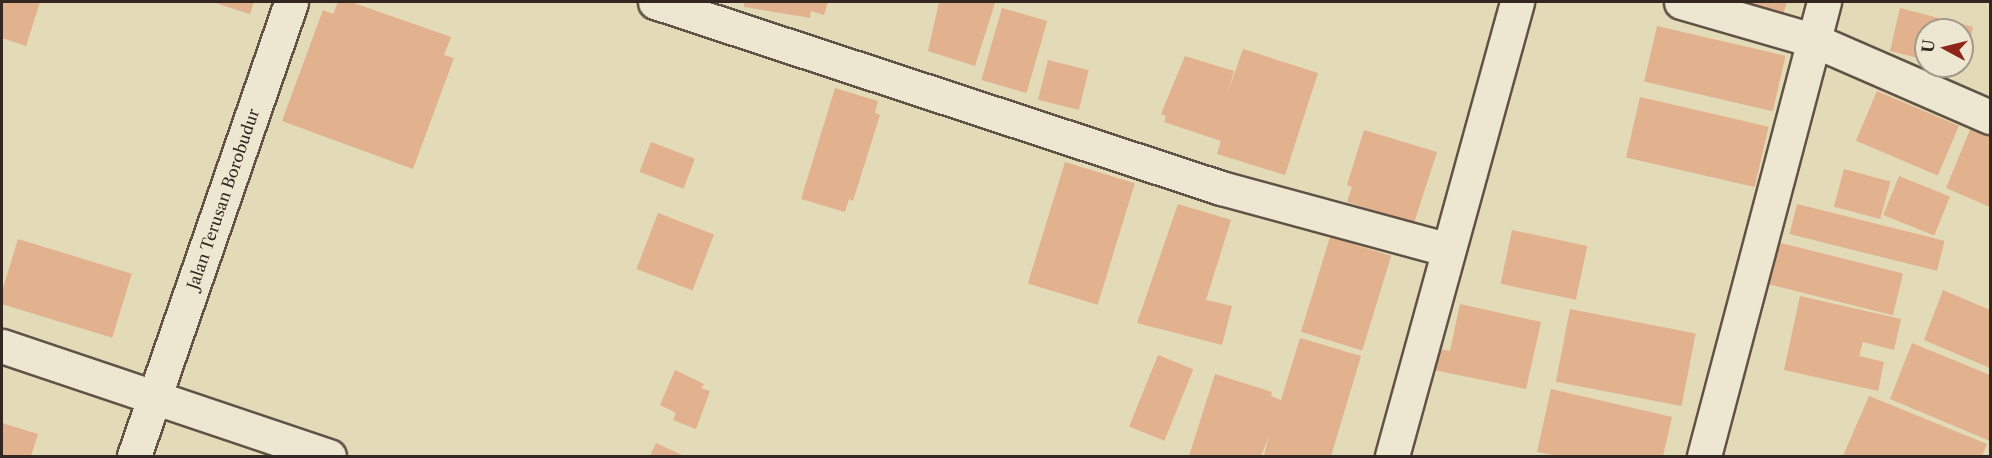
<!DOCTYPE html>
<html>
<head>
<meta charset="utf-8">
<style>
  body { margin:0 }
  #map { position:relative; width:1992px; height:458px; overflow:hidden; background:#e3dab8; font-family:"Libre Caslon Text",serif }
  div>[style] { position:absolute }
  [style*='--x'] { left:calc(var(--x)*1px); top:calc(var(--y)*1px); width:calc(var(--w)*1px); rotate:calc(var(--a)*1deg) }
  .building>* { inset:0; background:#e2b18e; transform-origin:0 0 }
  .roads { filter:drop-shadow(2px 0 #605346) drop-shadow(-2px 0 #605346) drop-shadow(0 2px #605346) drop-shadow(0 -2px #605346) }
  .minor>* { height:33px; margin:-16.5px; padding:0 16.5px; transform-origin:16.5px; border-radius:16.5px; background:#ede7d1 }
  span { translate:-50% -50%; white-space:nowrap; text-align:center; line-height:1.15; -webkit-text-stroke:6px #ede7d1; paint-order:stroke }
  .street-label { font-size:16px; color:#342620 }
  .frame { position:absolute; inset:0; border:3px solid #342620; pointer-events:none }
  .north { position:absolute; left:1914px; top:18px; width:60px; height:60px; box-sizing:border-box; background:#ede7d1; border:2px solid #a39a8a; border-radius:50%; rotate:277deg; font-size:16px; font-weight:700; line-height:24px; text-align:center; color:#342620 }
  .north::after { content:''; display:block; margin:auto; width:21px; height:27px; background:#8f2418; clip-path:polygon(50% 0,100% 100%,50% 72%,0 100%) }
</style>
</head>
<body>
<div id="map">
  <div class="building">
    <div style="clip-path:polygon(2px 2px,40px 2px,26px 46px,2px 38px)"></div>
    <div style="clip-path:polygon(212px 2px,254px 2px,250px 14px)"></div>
    <div style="clip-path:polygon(338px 2px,351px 2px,451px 37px,444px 55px,454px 58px,413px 169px,282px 121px,323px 10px,333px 14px)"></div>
    <div style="clip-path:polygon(744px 2px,828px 2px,824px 15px,811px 11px,810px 18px,744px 7px)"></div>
    <div style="clip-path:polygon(939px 2px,995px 3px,975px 66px,928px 51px)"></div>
    <div style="clip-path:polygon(1711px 2px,1787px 2px,1780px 24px)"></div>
    <div style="left:1002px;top:8px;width:47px;height:75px;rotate:16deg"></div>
    <div style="clip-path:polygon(1900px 8px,1973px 27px,1963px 71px,1955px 67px,1962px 66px,1962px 30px,1926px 30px,1926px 60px,1890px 51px)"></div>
    <div style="left:1657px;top:26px;width:132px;height:57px;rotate:13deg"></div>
    <div style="clip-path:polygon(1243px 49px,1318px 73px,1285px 175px,1217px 154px,1221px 141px,1164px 122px,1166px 116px,1161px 114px,1185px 56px,1234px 71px,1227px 95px)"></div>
    <div style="left:1048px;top:60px;width:42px;height:41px;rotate:14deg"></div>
    <div style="clip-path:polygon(835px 88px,878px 101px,875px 113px,880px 115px,853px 201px,849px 199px,845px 212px,801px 199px)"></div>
    <div style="left:1877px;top:91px;width:89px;height:54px;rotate:23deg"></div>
    <div style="left:1640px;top:97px;width:132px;height:62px;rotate:13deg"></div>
    <div style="clip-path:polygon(1974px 120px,1990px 127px,1990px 207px,1946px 188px)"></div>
    <div style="clip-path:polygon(1364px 130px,1437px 152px,1414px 223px,1347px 202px,1352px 187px,1347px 185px)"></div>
    <div style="left:651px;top:142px;width:47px;height:32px;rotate:21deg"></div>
    <div style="left:1065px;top:162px;width:73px;height:127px;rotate:17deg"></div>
    <div style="left:1844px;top:169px;width:48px;height:39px;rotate:15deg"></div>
    <div style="left:1899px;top:176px;width:55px;height:42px;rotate:22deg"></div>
    <div style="clip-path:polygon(1178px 204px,1231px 220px,1206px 300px,1232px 306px,1222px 345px,1137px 323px)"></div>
    <div style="left:1797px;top:204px;width:152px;height:31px;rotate:14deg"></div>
    <div style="left:658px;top:213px;width:60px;height:60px;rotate:21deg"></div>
    <div style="left:1512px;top:230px;width:77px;height:55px;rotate:12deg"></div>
    <div style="left:1330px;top:237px;width:64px;height:99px;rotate:17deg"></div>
    <div style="left:18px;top:239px;width:119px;height:67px;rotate:17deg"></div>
    <div style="left:1777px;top:242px;width:130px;height:43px;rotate:14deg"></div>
    <div style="clip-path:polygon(1943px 290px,1990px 310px,1990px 368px,1924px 340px)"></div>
    <div style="clip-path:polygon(1800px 296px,1901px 319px,1894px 350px,1863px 342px,1859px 356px,1884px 362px,1878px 391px,1784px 370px)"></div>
    <div style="clip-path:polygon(1460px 304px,1541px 322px,1526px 389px,1424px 368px,1428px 347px,1450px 351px)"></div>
    <div style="left:1570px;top:309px;width:128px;height:74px;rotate:11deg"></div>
    <div style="clip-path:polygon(1300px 338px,1361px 356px,1331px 456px,1264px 455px,1269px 436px,1261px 456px,1189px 456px,1215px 374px,1272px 392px,1271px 396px,1281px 400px)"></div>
    <div style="clip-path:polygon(1912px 343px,1990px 375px,1990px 441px,1890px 399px)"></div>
    <div style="left:1158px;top:355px;width:38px;height:77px;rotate:22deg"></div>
    <div style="clip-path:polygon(675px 370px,704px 384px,701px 388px,710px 391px,696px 429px,673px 420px,676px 413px,660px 405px)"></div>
    <div style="clip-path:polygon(1551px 389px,1672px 417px,1663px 456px,1558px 456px,1537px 452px)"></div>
    <div style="clip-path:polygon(1869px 396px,1987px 444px,1982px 456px,1843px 456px)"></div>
    <div style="clip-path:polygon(2px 423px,38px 434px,31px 456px,2px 456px)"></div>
    <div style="clip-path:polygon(656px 443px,684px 456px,650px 456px)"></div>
  </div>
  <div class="roads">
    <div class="minor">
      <div style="--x:655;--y:2;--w:596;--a:18.19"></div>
      <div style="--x:1221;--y:188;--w:233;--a:15.2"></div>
      <div style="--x:1681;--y:2;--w:137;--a:16.1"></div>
      <div style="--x:1813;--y:40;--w:193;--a:23.5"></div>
      <div style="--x:2;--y:346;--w:345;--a:18.6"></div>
      <div style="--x:134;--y:456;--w:480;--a:-70.9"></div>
      <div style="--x:1392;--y:456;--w:471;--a:-74.6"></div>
      <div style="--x:1704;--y:456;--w:470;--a:-75.2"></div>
    </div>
  </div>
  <div class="street-label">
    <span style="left:223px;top:199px;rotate:-71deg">Jalan Terusan Borobudur</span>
  </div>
  <div class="frame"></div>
  <div class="north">U</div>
</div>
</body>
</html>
